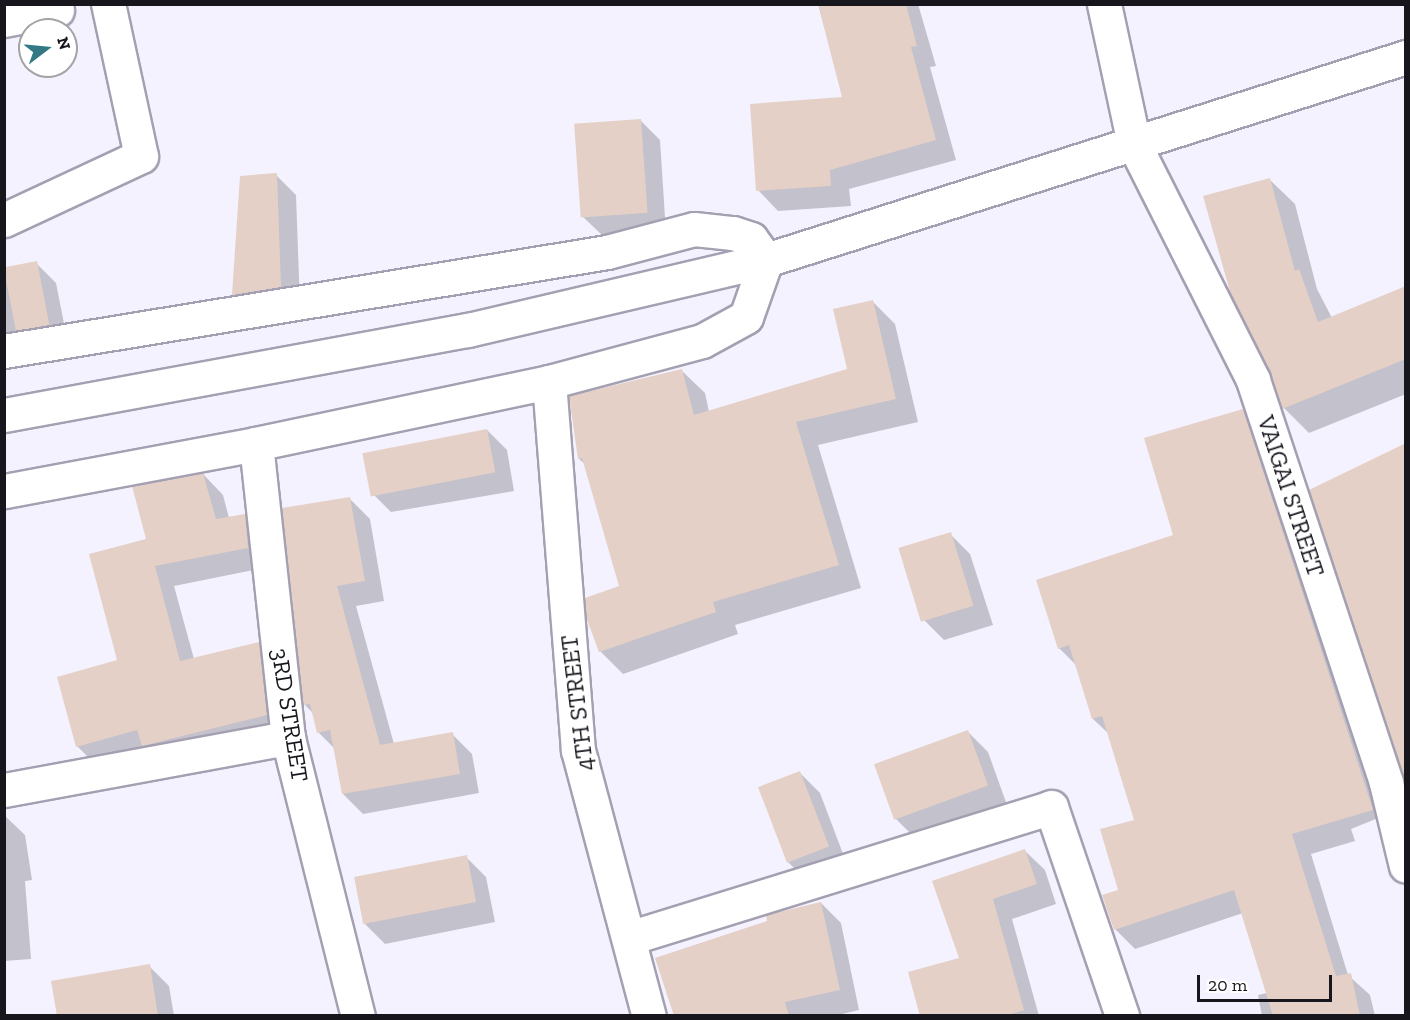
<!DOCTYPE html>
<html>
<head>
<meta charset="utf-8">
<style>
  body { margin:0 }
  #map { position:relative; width:1410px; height:1020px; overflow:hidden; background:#f4f2fe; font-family:"Zilla Slab",serif }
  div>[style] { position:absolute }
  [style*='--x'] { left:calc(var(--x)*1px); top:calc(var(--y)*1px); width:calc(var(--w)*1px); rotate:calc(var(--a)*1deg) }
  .shadow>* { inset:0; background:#0003 }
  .building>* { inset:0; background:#e4d0c6; transform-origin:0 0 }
  .roads { filter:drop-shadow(2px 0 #a4a0b2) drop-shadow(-2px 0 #a4a0b2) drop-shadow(0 2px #a4a0b2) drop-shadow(0 -2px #a4a0b2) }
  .minor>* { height:33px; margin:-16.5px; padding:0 16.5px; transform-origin:16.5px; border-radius:16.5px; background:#fff }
  .tertiary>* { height:33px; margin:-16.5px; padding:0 16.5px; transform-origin:16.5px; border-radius:16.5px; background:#fff }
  span { translate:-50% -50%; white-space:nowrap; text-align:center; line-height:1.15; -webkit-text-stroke:6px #fff; paint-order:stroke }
  .street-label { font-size:24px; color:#18161d }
  .frame { position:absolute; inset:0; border:6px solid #18161d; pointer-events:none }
  .north { position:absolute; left:18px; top:18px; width:60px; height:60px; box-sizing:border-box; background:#fff; border:2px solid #a3a2a5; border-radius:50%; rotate:74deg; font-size:16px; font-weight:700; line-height:24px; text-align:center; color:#18161d }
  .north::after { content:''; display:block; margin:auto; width:21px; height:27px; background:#337985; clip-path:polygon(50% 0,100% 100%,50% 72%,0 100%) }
  .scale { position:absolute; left:1197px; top:975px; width:135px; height:27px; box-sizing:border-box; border:3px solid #18161d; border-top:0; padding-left:8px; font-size:18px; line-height:21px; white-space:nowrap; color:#18161d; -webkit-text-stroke:4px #fff; paint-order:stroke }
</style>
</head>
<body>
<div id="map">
  <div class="shadow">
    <div style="clip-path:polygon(818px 4px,918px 4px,936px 66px,930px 67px,956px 160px,849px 189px,851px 206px,778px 211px,758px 190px,844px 99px)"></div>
    <div style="clip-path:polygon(640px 120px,660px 140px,666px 233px,603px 236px,582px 216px)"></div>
    <div style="clip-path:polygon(276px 175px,296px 195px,300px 306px,254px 314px,234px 294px)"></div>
    <div style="clip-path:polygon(1269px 179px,1295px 204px,1317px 289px,1332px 318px,1406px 288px,1406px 394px,1309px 433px,1284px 408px)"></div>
    <div style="clip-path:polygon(36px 263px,56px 283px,68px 344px,4px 361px,4px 270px)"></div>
    <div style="clip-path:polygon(872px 301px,895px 324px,918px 422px,818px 445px,861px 588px,735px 625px,738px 634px,623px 674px,600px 651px,621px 587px,586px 465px,579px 459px,682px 371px,705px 393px,709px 412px,849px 370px)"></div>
    <div style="clip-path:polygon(1242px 410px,1262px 430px,1388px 814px,1351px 829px,1355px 841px,1311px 854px,1348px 975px,1370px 995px,1375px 1016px,1262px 1016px,1258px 995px,1267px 993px,1243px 913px,1135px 949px,1115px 929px,1136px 821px,1110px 735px,1093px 719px,1077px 666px,1059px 648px,1175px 536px)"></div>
    <div style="clip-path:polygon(487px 430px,507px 450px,514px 491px,391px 512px,371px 492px)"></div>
    <div style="clip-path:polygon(203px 474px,223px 495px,229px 518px,244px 516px,264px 536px,268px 567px,174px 586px,194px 659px,258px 644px,278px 664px,286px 735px,97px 766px,77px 746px,119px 661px,148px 541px)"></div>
    <div style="clip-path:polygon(350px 499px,370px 519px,384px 601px,356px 606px,394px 744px,452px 734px,472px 754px,479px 793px,363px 814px,343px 794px,335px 749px,319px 733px,314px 714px,305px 705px,284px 510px)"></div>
    <div style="clip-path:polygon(950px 534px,970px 554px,993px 625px,944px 640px,924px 620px)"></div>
    <div style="clip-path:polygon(968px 732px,988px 752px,1007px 805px,915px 838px,895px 818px)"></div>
    <div style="clip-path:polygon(800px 773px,820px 793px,848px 867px,808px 882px,788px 862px,760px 788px)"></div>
    <div style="clip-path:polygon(4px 815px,25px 835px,32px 880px,25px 881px,31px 959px,4px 961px)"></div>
    <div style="clip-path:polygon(1024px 850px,1045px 870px,1056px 904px,1012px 919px,1039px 1016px,922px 1016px,961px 959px,934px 882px)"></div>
    <div style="clip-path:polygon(466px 857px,486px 877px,495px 922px,385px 944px,365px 924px)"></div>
    <div style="clip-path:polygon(821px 903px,841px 923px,859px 1010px,834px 1016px,676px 1016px)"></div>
    <div style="clip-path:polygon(149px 966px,169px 986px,174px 1016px,59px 1016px)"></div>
  </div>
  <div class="building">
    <div style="clip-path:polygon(818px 4px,906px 4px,917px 46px,911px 47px,936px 140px,830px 170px,831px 186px,756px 191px,750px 104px,842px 97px)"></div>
    <div style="left:641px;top:119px;width:94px;height:67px;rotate:86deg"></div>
    <div style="clip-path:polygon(277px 173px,281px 287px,232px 295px,240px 176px)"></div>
    <div style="clip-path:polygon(1270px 178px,1295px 271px,1299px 269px,1318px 322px,1406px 286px,1406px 359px,1282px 409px,1270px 372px,1231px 295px,1203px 196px)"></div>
    <div style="left:37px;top:261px;width:65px;height:34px;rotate:79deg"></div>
    <div style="clip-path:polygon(873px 300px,896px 399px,796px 422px,839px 565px,713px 602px,716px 612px,599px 652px,586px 617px,585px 598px,619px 586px,582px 458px,578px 459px,569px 396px,682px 369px,694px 415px,847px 369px,833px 309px)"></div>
    <div style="clip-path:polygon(1243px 409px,1373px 810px,1292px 834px,1336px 976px,1351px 973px,1360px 1016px,1273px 1016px,1234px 890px,1114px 930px,1102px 895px,1118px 890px,1100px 829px,1134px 820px,1102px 716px,1092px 719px,1069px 645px,1058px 649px,1036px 580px,1173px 535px,1144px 438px)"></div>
    <div style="left:487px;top:429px;width:44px;height:127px;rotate:79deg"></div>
    <div style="clip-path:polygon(1406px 443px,1406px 784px,1309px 490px)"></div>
    <div style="clip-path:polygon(203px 473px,216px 519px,245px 514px,248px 548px,155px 566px,180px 661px,259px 642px,267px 715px,142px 746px,137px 730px,76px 747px,57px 677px,117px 660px,89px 554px,146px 539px,132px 486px)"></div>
    <div style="clip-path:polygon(350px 497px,365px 581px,337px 586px,380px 745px,453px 732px,460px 774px,342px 794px,330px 730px,317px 733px,310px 704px,303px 705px,282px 508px)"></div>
    <div style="left:951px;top:532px;width:77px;height:55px;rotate:73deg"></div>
    <div style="left:968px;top:730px;width:59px;height:100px;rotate:70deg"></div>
    <div style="left:800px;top:771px;width:81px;height:45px;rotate:69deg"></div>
    <div style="clip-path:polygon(1025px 849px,1037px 884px,993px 899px,1024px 1010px,1005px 1016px,920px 1016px,908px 972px,959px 958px,932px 881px)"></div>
    <div style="left:467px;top:855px;width:48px;height:115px;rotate:79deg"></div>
    <div style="clip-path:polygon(821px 902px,840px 990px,785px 1002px,789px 1016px,674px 1016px,655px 958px,767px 921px,766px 915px)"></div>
    <div style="clip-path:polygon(150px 964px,158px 1016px,57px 1016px,51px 981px)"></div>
  </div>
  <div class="roads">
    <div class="minor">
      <div style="--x:4;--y:20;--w:54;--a:-10.7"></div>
      <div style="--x:1134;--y:144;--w:264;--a:63.2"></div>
      <div style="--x:1253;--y:380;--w:424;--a:71.7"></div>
      <div style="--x:1386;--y:783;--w:85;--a:76.5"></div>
      <div style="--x:4;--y:220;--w:151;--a:-25"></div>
      <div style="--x:141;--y:156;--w:156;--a:-102.2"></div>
      <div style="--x:4;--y:351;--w:611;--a:-9.32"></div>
      <div style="--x:607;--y:252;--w:90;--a:-14.8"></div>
      <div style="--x:694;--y:229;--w:39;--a:6"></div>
      <div style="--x:733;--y:233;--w:19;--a:18"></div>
      <div style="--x:751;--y:239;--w:26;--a:54"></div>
      <div style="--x:766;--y:260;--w:60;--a:109.3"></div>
      <div style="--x:746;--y:317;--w:50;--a:151.4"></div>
      <div style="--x:702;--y:341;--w:158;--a:165"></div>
      <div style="--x:549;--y:382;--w:299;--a:168.1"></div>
      <div style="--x:256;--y:444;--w:256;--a:169.4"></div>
      <div style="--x:549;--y:382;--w:369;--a:85.5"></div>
      <div style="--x:578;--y:750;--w:275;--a:75.1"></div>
      <div style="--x:256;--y:444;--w:296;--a:83.8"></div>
      <div style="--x:288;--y:738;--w:287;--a:75.9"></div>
      <div style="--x:4;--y:790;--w:289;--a:-10.4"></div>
      <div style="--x:629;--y:938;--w:442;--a:-17.2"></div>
      <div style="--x:1051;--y:807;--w:221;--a:71.2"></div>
    </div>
    <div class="tertiary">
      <div style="--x:1104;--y:4;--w:143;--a:77.9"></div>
      <div style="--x:4;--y:415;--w:472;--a:-10.4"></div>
      <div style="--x:468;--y:330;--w:306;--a:-13.2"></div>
      <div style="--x:766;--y:260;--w:671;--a:-17.6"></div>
    </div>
  </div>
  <div class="street-label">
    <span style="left:1291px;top:496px;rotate:72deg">VAIGAI STREET</span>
    <span style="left:577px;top:703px;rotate:-97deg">4TH STREET</span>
    <span style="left:290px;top:715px;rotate:81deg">3RD STREET</span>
  </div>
  <div class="frame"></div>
  <div class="north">N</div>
  <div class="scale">20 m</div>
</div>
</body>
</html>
